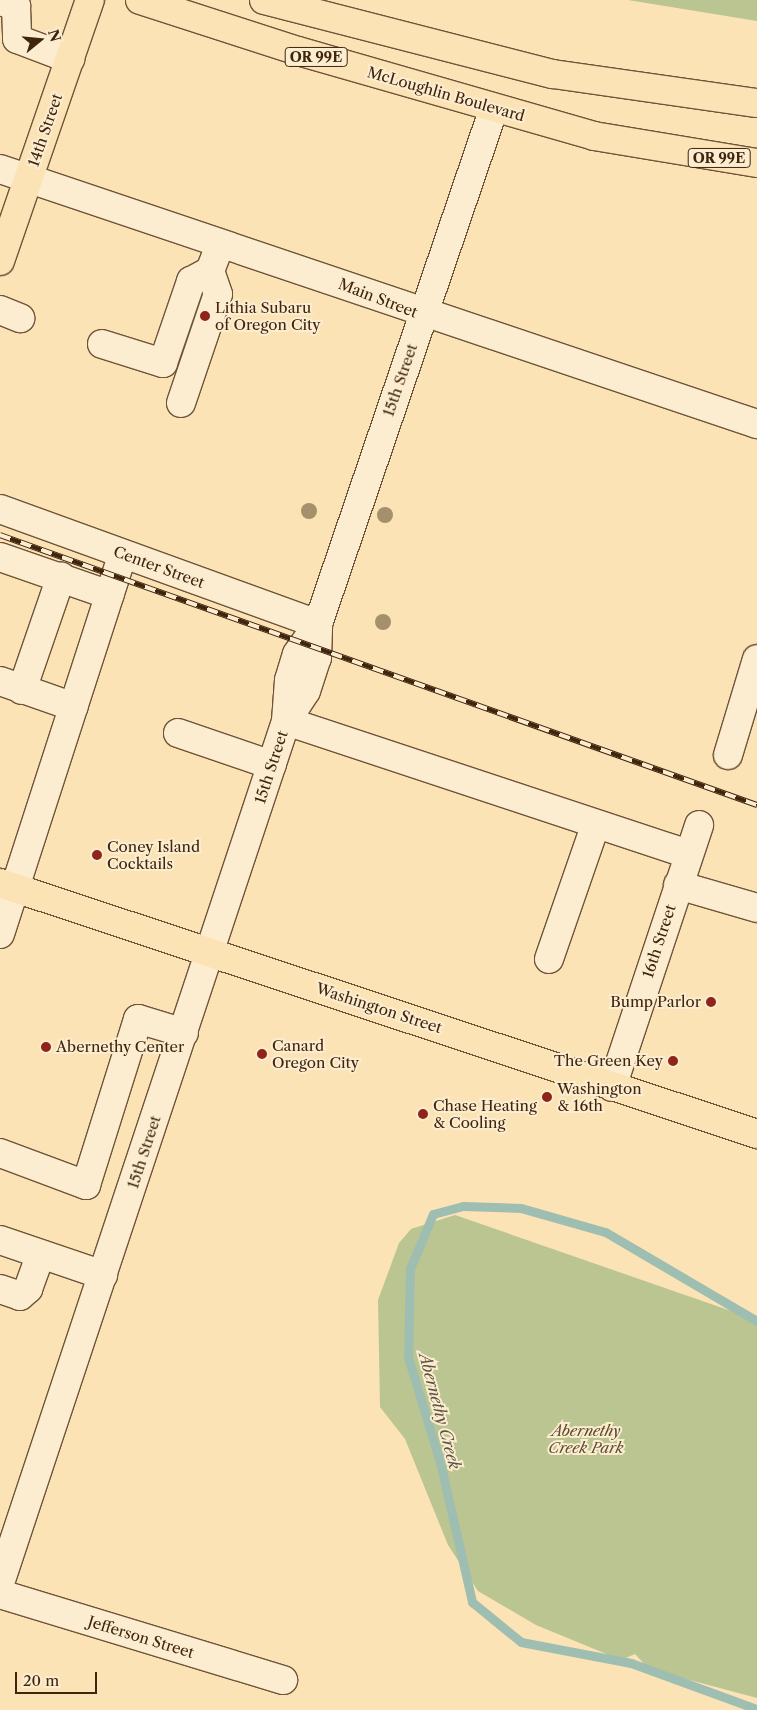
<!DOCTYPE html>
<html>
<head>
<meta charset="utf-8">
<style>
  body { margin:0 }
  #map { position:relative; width:757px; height:1710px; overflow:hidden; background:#fbe3b6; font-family:"Libre Caslon Text",serif }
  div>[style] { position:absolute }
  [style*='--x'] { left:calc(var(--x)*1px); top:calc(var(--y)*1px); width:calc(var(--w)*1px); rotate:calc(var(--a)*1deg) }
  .green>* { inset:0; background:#bac591 }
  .stream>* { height:9px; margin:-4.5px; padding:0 4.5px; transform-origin:4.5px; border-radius:4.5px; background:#9fbeb2 }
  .roads { filter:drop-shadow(1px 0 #6e5438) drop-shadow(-1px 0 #6e5438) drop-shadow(0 1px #6e5438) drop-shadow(0 -1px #6e5438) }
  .minor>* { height:28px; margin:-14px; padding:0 14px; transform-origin:14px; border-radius:14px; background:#fcedd0 }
  .major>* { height:28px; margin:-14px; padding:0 14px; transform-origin:14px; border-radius:14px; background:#fbe3b6 }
  .highway>* { height:28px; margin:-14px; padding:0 14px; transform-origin:14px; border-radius:14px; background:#fbe3b6 }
  .rail>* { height:5.5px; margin-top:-2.75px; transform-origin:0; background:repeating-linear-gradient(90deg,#fcedd0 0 11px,#3f240e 0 22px); box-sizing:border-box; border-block:1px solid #3f240e }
  .trees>* { width:16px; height:16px; margin:-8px; border-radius:50%; background:#a5906c }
  .dots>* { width:14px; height:14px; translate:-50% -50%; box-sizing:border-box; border:2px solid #fcedd0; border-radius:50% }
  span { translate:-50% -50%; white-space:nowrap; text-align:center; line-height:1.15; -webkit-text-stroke:4px #fcedd0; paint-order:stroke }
  .shield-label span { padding:1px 4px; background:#fcedd0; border:1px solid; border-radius:4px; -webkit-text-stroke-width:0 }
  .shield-label { font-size:14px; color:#3f240e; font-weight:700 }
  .street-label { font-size:15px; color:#3f240e }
  .poi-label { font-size:15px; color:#3f240e }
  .left { translate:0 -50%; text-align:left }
  .right { translate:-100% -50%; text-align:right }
  .park-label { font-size:15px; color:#5e4c2f; font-style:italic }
  .water-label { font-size:16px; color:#5c523f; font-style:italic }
  .north { position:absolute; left:15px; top:15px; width:50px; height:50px; -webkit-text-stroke:4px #fcedd0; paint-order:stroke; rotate:73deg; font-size:14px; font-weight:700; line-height:20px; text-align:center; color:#3f240e }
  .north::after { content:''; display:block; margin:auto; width:18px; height:22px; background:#3f240e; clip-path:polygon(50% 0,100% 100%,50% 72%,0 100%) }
  .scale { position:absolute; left:15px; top:1672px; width:82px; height:22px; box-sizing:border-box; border:2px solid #3f240e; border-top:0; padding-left:6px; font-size:15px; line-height:18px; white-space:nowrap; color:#3f240e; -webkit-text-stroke:4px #fcedd0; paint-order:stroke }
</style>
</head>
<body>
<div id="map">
  <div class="green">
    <div style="clip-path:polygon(628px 0,757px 0,757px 21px)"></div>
    <div style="clip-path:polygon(455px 1215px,757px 1320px,757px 1698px,649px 1669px,635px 1654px,621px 1660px,536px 1625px,478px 1591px,448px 1545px,405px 1439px,380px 1407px,378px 1300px,399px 1243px,411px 1229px)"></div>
  </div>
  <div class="stream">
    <div style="--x:757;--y:1321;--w:176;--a:-149.6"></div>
    <div style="--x:605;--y:1232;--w:87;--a:-164.1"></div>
    <div style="--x:521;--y:1208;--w:58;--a:-178"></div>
    <div style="--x:463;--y:1206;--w:31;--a:165"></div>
    <div style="--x:433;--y:1214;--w:60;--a:112.7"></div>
    <div style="--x:410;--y:1269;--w:88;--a:91.3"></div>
    <div style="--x:408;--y:1357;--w:110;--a:73.1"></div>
    <div style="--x:440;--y:1462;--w:144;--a:77.1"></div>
    <div style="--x:472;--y:1602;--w:63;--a:39.2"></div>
    <div style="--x:521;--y:1642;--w:112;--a:10.8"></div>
    <div style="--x:631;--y:1663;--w:134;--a:20.1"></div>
  </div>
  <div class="roads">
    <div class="minor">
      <div style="--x:0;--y:1;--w:17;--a:17"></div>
      <div style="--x:16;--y:6;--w:33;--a:88"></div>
      <div style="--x:17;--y:39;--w:57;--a:20.7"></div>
      <div style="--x:0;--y:169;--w:799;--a:18.62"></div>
      <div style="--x:0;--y:310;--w:22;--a:22"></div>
      <div style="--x:102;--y:344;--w:64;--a:17.3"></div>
      <div style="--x:163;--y:363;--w:87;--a:-71.1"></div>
      <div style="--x:191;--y:281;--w:21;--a:-28"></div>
      <div style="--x:181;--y:403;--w:115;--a:-71.3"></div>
      <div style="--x:218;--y:294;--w:24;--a:-109"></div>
      <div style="--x:210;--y:271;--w:19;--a:-69"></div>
      <div style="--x:0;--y:509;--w:338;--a:19.9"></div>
      <div style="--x:0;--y:557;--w:116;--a:19.1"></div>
      <div style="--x:0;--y:681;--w:78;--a:19.4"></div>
      <div style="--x:22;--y:690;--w:120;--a:-71"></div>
      <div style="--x:291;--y:714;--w:27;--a:-57"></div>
      <div style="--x:306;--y:691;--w:35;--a:-72"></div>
      <div style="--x:317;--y:658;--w:34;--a:-88"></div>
      <div style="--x:286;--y:721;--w:424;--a:18.3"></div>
      <div style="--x:178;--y:733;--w:99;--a:18.8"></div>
      <div style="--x:728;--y:755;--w:100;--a:-73.2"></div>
      <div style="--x:678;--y:885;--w:82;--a:16.2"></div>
      <div style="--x:0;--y:934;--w:399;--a:-72.1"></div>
      <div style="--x:549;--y:959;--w:141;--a:-70.9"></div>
      <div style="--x:612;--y:1087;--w:276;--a:-71.6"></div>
      <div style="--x:0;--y:1153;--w:92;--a:20.4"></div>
      <div style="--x:86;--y:1185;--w:174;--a:-72.6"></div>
      <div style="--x:138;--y:1019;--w:48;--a:16.9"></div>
      <div style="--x:0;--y:1240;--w:109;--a:18.8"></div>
      <div style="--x:0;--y:1289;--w:21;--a:19"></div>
      <div style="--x:20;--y:1296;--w:11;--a:-41"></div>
      <div style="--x:28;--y:1289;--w:37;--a:-70"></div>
      <div style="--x:0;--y:1583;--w:908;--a:-71.64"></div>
      <div style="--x:286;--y:721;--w:41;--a:-85.8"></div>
      <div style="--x:289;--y:680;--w:27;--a:-73"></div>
      <div style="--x:297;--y:654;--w:37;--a:-55"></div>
      <div style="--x:318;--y:624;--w:545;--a:-71.17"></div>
      <div style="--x:0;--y:1594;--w:296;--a:16.9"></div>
    </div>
    <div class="major">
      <div style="--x:0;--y:261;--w:276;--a:-71"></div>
      <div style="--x:0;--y:883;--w:798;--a:18.34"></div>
    </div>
    <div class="highway">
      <div style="--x:140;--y:0;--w:166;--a:17.9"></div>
      <div style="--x:298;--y:51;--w:308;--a:16"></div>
      <div style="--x:594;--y:136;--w:165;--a:9.4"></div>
      <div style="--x:264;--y:0;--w:298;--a:14.4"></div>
      <div style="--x:553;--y:74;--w:206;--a:8.1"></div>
    </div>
  </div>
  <div class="rail">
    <div style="--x:0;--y:535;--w:804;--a:19.63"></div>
  </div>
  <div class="trees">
    <div style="left:309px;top:511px"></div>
    <div style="left:385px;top:515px"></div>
    <div style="left:383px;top:622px"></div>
  </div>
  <div class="dots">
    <div style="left:205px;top:316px;background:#8f2418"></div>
    <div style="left:97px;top:855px;background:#8f2418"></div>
    <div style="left:711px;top:1002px;background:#8f2418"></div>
    <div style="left:46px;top:1047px;background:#8f2418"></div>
    <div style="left:262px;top:1054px;background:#8f2418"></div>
    <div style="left:673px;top:1061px;background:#8f2418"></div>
    <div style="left:547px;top:1097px;background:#8f2418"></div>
    <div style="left:423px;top:1114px;background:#8f2418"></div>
  </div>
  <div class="shield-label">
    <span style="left:316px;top:57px">OR 99E</span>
    <span style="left:719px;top:158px">OR 99E</span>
  </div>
  <div class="street-label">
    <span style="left:446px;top:94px;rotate:16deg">McLoughlin Boulevard</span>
    <span style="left:45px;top:130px;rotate:-71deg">14th Street</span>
    <span style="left:378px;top:298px;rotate:21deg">Main Street</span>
    <span style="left:400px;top:380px;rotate:-71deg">15th Street</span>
    <span style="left:159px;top:567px;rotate:20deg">Center Street</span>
    <span style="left:271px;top:767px;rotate:-72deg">15th Street</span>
    <span style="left:659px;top:941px;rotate:-72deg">16th Street</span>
    <span style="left:379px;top:1008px;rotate:18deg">Washington Street</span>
    <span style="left:144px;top:1152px;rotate:-72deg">15th Street</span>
    <span style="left:141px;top:1637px;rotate:17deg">Jefferson Street</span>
  </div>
  <div class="poi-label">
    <span class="left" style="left:215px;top:316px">Lithia Subaru<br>of Oregon City</span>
    <span class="left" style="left:107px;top:855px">Coney Island<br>Cocktails</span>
    <span class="right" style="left:701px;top:1002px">Bump Parlor</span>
    <span class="left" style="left:272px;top:1054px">Canard<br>Oregon City</span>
    <span class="left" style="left:56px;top:1047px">Abernethy Center</span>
    <span class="right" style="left:663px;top:1061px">The Green Key</span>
    <span class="left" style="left:557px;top:1097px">Washington<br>&amp; 16th</span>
    <span class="left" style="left:433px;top:1114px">Chase Heating<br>&amp; Cooling</span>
  </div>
  <div class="park-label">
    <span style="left:586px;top:1439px">Abernethy<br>Creek Park</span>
  </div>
  <div class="water-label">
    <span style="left:440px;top:1411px;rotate:75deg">Abernethy Creek</span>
  </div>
  <div class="north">N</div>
  <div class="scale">20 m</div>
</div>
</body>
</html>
